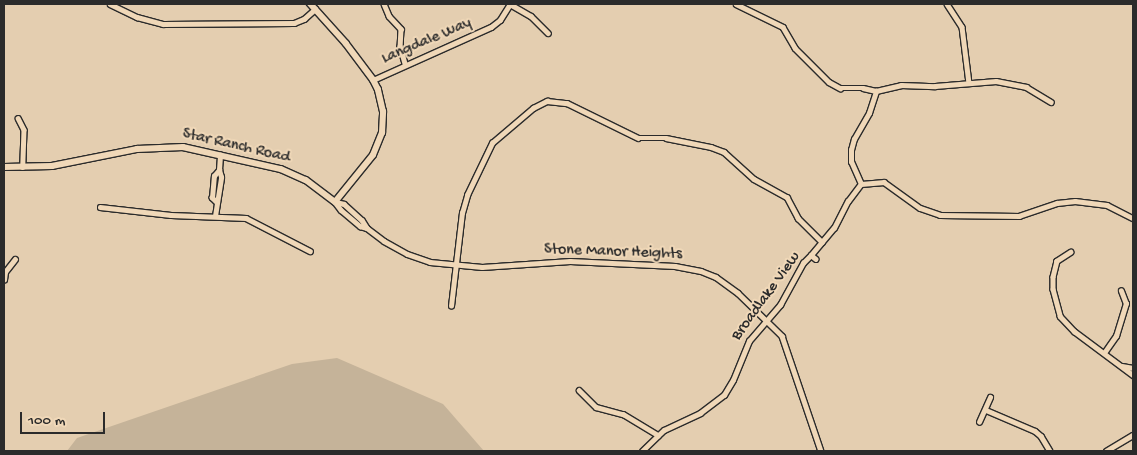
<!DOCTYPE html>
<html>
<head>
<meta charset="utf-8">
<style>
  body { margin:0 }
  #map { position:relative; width:1137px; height:455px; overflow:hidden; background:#e4ceb0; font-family:"Gochi Hand",sans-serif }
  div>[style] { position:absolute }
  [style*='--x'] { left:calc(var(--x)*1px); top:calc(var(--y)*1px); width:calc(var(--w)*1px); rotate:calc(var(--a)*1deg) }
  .green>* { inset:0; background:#c5b399 }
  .roads { filter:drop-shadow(1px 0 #2b2b2b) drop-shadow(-1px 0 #2b2b2b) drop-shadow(0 1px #2b2b2b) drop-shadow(0 -1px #2b2b2b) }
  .minor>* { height:4.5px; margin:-2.25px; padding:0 2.25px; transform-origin:2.25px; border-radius:2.25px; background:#f0d8b8 }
  .tertiary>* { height:5.5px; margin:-2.75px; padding:0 2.75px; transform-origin:2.75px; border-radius:2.75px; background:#f0d8b8 }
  span { translate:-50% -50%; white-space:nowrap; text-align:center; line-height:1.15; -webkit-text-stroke:4px #f0d8b8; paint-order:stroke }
  .street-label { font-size:16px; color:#2b2b2b }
  .frame { position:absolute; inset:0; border:5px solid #2b2b2b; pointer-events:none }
  .scale { position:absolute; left:20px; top:412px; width:85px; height:22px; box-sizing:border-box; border:2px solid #2b2b2b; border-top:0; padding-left:6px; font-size:15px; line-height:18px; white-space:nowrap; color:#2b2b2b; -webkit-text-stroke:4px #f0d8b8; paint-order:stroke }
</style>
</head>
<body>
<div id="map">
  <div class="green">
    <div style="clip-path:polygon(337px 358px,443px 404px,484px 451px,67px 451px,77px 438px,292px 364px)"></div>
  </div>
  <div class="roads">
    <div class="minor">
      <div style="--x:110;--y:4;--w:30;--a:26"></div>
      <div style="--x:137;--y:17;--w:27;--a:15"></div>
      <div style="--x:163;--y:24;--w:131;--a:-0.4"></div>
      <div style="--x:294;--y:23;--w:11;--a:-22"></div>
      <div style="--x:304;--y:19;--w:15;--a:-42"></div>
      <div style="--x:384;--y:4;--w:13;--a:67"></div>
      <div style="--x:389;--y:16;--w:18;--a:47"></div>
      <div style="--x:401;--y:29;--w:17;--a:93"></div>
      <div style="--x:400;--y:46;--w:19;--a:74"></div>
      <div style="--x:510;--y:4;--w:24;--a:30"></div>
      <div style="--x:531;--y:16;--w:24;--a:45"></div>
      <div style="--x:736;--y:4;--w:52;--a:26.1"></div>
      <div style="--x:783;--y:27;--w:24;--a:60"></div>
      <div style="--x:795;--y:48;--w:48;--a:45"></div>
      <div style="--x:829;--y:82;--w:13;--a:29"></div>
      <div style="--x:840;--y:88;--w:23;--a:0"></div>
      <div style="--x:863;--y:88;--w:13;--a:13"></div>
      <div style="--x:876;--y:91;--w:26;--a:-13"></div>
      <div style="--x:901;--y:85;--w:34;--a:2"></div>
      <div style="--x:935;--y:86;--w:61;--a:-4.7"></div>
      <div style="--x:996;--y:81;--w:31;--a:11"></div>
      <div style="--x:1026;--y:87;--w:29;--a:31"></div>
      <div style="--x:947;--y:4;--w:27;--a:57"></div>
      <div style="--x:962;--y:27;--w:56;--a:82.9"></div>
      <div style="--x:373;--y:80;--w:129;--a:-24.2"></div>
      <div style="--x:491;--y:27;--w:11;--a:-38"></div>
      <div style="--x:500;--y:20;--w:19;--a:-58"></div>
      <div style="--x:18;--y:118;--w:13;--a:63"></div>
      <div style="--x:24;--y:130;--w:37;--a:92"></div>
      <div style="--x:861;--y:184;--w:23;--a:-5"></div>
      <div style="--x:884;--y:182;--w:44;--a:35.8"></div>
      <div style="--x:920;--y:208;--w:21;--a:19"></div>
      <div style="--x:940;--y:215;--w:79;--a:0.7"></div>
      <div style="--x:1019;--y:216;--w:40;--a:-18.9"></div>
      <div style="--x:1057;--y:203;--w:18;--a:-6"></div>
      <div style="--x:1075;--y:201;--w:32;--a:7"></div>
      <div style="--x:1107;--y:205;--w:29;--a:27"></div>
      <div style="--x:216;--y:202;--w:6;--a:-135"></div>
      <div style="--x:212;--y:198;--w:22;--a:-85"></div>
      <div style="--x:214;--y:176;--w:8;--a:-50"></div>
      <div style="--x:335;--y:202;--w:10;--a:53"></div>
      <div style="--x:341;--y:210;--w:25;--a:40"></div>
      <div style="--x:360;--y:226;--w:7;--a:16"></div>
      <div style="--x:367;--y:228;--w:21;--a:37"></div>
      <div style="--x:384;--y:241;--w:26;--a:29"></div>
      <div style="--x:407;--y:254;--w:24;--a:19"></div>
      <div style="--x:430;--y:262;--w:52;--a:5.5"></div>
      <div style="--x:482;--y:267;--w:88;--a:-3.9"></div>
      <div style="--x:570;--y:261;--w:105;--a:2.7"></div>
      <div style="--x:675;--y:266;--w:26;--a:11"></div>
      <div style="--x:701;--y:271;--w:16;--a:22"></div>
      <div style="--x:716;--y:277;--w:27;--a:36"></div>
      <div style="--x:738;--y:293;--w:62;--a:44.3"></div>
      <div style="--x:782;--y:336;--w:121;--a:71.3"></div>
      <div style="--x:336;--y:202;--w:8;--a:14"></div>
      <div style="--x:344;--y:204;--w:24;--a:42"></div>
      <div style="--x:362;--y:220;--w:9;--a:58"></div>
      <div style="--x:100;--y:207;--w:71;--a:6.4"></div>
      <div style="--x:171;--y:215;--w:75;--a:2.3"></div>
      <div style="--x:246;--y:218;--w:72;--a:27.3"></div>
      <div style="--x:215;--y:216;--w:39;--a:-81"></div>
      <div style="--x:221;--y:177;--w:7;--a:-106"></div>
      <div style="--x:219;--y:170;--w:15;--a:-86"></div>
      <div style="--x:1071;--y:252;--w:17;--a:147"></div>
      <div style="--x:1057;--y:261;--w:16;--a:104"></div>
      <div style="--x:1053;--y:277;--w:12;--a:90"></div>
      <div style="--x:1053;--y:289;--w:28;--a:75"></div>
      <div style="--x:1060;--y:316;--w:21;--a:47"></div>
      <div style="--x:1074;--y:331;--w:74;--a:36.7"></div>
      <div style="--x:811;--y:255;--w:35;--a:-50"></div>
      <div style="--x:834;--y:228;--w:30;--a:-63"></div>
      <div style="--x:848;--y:201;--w:21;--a:-53"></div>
      <div style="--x:861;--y:184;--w:24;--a:-114"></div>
      <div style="--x:851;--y:162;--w:12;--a:-90"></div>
      <div style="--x:851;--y:150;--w:11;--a:-75"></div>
      <div style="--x:854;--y:139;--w:30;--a:-60"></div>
      <div style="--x:869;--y:113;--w:23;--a:-72"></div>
      <div style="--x:4;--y:280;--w:8;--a:-83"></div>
      <div style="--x:5;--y:272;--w:16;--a:-52"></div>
      <div style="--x:451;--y:306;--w:94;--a:-83.3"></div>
      <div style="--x:462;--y:213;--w:19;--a:-74"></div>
      <div style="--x:467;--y:195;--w:58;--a:-64.3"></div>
      <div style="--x:492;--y:143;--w:54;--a:-40.5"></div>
      <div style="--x:533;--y:108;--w:16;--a:-27"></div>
      <div style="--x:547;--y:101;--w:20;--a:6"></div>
      <div style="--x:567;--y:103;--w:79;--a:26.2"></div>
      <div style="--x:638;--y:138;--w:28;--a:0"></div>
      <div style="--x:666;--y:138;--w:46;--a:11.3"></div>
      <div style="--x:711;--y:147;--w:14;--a:21"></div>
      <div style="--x:724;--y:152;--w:40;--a:42"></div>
      <div style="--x:754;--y:179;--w:38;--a:29"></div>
      <div style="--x:787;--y:197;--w:24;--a:62"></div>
      <div style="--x:798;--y:218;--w:34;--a:45"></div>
      <div style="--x:1104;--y:353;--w:21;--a:-55"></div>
      <div style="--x:1116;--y:336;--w:34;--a:-73"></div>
      <div style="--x:1126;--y:304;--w:14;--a:-111"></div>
      <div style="--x:1122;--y:366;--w:11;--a:10"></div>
      <div style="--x:579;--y:390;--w:24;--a:45"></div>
      <div style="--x:596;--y:407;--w:28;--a:15"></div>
      <div style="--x:623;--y:414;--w:41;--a:31"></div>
      <div style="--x:986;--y:410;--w:53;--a:23.2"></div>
      <div style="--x:1035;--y:431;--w:8;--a:40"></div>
      <div style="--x:1041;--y:436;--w:17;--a:59"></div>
      <div style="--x:979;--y:422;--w:27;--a:-66"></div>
      <div style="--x:642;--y:451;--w:30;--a:-44"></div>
      <div style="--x:664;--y:430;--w:40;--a:-25"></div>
      <div style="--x:700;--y:413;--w:30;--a:-37"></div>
      <div style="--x:724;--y:395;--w:17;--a:-59"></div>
      <div style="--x:733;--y:380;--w:42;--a:-67.7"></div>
      <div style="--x:749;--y:341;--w:48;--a:-49.3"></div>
      <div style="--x:780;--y:305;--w:48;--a:-61.3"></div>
      <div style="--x:803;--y:263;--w:11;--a:-45"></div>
      <div style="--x:811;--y:255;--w:6;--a:39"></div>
      <div style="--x:1106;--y:451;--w:31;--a:-31"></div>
    </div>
    <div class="tertiary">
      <div style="--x:4;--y:167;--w:48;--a:-1.2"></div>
      <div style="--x:52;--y:166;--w:87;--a:-11.3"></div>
      <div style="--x:137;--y:149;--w:46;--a:-2.5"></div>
      <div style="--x:183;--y:147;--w:100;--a:12.7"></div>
      <div style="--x:281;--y:169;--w:27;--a:24"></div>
      <div style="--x:306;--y:180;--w:36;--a:37"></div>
      <div style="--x:335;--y:202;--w:60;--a:-51"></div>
      <div style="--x:373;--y:155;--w:24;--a:-68"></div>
      <div style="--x:382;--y:133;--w:21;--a:-87"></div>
      <div style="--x:383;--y:112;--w:23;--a:-103"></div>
      <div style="--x:378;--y:90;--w:11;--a:-117"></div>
      <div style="--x:373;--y:80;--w:45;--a:-126.9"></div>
      <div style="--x:346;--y:44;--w:54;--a:-132"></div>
    </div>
  </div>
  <div class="street-label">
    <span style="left:427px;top:42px;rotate:-23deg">Langdale Way</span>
    <span style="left:236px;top:147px;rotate:13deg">Star Ranch Road</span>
    <span style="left:613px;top:253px;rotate:2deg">Stone Manor Heights</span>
    <span style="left:767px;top:297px;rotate:-54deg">Broadlake View</span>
  </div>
  <div class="frame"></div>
  <div class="scale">100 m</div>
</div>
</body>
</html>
